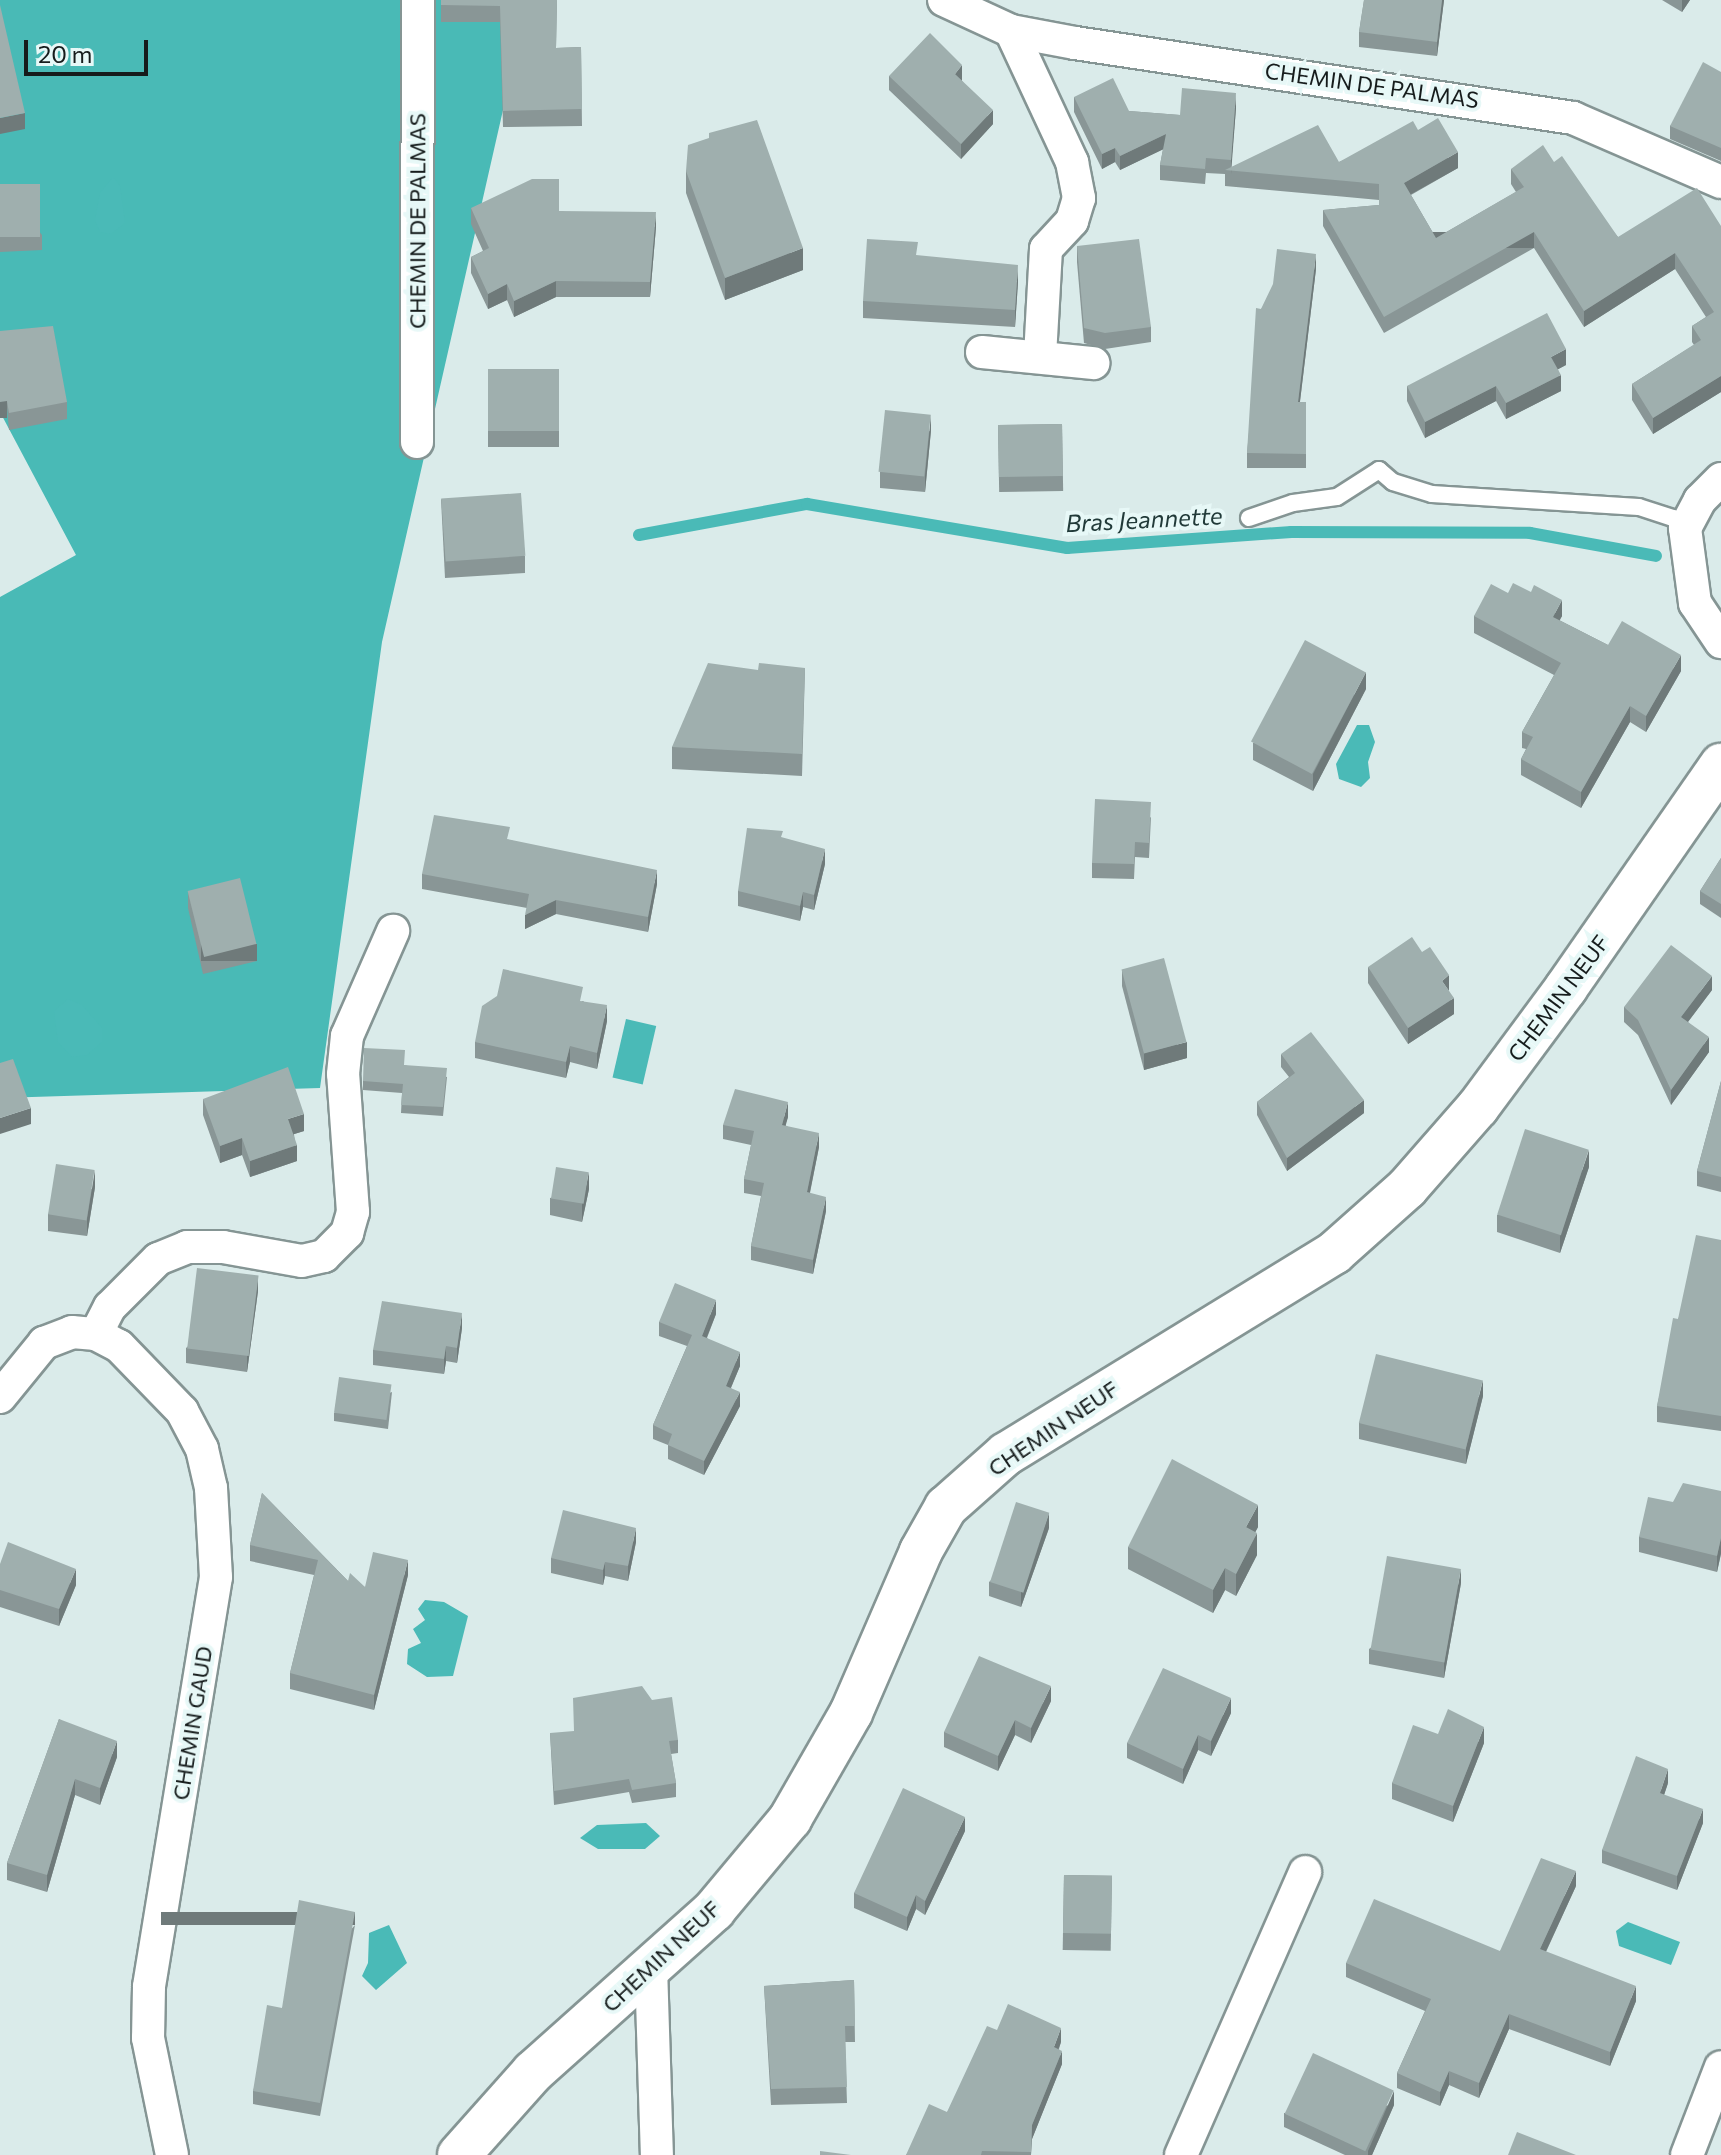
<!DOCTYPE html>
<html>
<head>
<meta charset="utf-8">
<style>
  body { margin:0 }
  #map { position:relative; width:1721px; height:2155px; overflow:hidden; background:#daebea; font-family:Commissioner,sans-serif }
  div>[style] { position:absolute }
  [style*='--x'] { left:calc(var(--x)*1px); top:calc(var(--y)*1px); width:calc(var(--w)*1px); rotate:calc(var(--a)*1deg) }
  .forest>* { inset:0; background:#49bab6 }
  .water>* { inset:0; background:#4abab7; transform-origin:0 0 }
  .stream>* { height:12px; margin:-6px; padding:0 6px; transform-origin:6px; border-radius:6px; background:#4abab7 }
  .roads { filter:drop-shadow(2px 0 #859594) drop-shadow(-2px 0 #859594) drop-shadow(0 2px #859594) drop-shadow(0 -2px #859594) }
  .service>* { height:16px; margin:-8px; padding:0 8px; transform-origin:8px; border-radius:8px; background:#fff }
  .minor>* { height:32px; margin:-16px; padding:0 16px; transform-origin:16px; border-radius:16px; background:#fff }
  .tertiary>* { height:42px; margin:-21px; padding:0 21px; transform-origin:21px; border-radius:21px; background:#fff }
  .wall>* { inset:0; background:#899696; transform-origin:0 0 }
  .shaded-wall>* { inset:0; background:#6f7a7a; transform-origin:0 0 }
  .building>* { inset:0; background:#9fafae; transform-origin:0 0 }
  span { translate:-50% -50%; white-space:nowrap; text-align:center; line-height:1.15; -webkit-text-stroke:8px #e7f8f7; paint-order:stroke }
  .street-label { font-size:22px; color:#161c1c }
  .water-label { font-size:24px; color:#213a39; font-style:italic }
  .scale { position:absolute; left:24px; top:40px; width:124px; height:36px; box-sizing:border-box; border:4px solid #161c1c; border-top:0; padding-left:10px; font-size:24px; line-height:28px; white-space:nowrap; color:#161c1c; -webkit-text-stroke:6px #e7f8f7; paint-order:stroke }
</style>
</head>
<body>
<div id="map">
  <div class="forest">
    <div style="clip-path:polygon(0 0,528px 0,382px 642px,320px 1088px,0 1098px,0 597px,76px 555px,0 412px)"></div>
  </div>
  <div class="water">
    <div style="clip-path:polygon(113px 177px,120px 186px,125px 223px,111px 234px,100px 232px,95px 220px,100px 193px)"></div>
    <div style="clip-path:polygon(1357px 725px,1369px 725px,1375px 742px,1368px 762px,1370px 778px,1361px 787px,1339px 779px,1336px 764px)"></div>
    <div style="clip-path:polygon(68px 999px,82px 1005px,102px 1028px,102px 1042px,87px 1055px,72px 1057px,58px 1042px,54px 1011px)"></div>
    <div style="left:626px;top:1019px;width:31px;height:60px;rotate:13deg"></div>
    <div style="clip-path:polygon(425px 1600px,444px 1602px,468px 1616px,453px 1676px,427px 1677px,407px 1664px,408px 1649px,421px 1643px,413px 1629px,425px 1620px,418px 1609px)"></div>
    <div style="clip-path:polygon(646px 1823px,660px 1836px,645px 1849px,598px 1849px,580px 1838px,597px 1825px)"></div>
    <div style="clip-path:polygon(1628px 1922px,1680px 1942px,1671px 1965px,1619px 1946px,1616px 1931px)"></div>
    <div style="clip-path:polygon(389px 1925px,407px 1963px,376px 1990px,362px 1976px,368px 1963px,369px 1933px)"></div>
  </div>
  <div class="stream">
    <div style="--x:639;--y:535;--w:171;--a:-10.5"></div>
    <div style="--x:807;--y:504;--w:264;--a:9.6"></div>
    <div style="--x:1067;--y:548;--w:225;--a:-4.1"></div>
    <div style="--x:1291;--y:532;--w:239;--a:0.2"></div>
    <div style="--x:1530;--y:533;--w:128;--a:10.3"></div>
  </div>
  <div class="roads">
    <div class="service">
      <div style="--x:1249;--y:518;--w:46;--a:-18.8"></div>
      <div style="--x:1293;--y:503;--w:44;--a:-7.8"></div>
      <div style="--x:1337;--y:497;--w:50;--a:-32.7"></div>
      <div style="--x:1379;--y:470;--w:18;--a:41"></div>
      <div style="--x:1393;--y:482;--w:41;--a:17.1"></div>
      <div style="--x:1432;--y:494;--w:207;--a:3.6"></div>
      <div style="--x:1639;--y:507;--w:36;--a:18"></div>
      <div style="--x:1673;--y:518;--w:16;--a:40"></div>
    </div>
    <div class="minor">
      <div style="--x:944;--y:0;--w:74;--a:24.8"></div>
      <div style="--x:1011;--y:31;--w:65;--a:10.6"></div>
      <div style="--x:1075;--y:43;--w:504;--a:8.56"></div>
      <div style="--x:1573;--y:118;--w:161;--a:23.4"></div>
      <div style="--x:1011;--y:31;--w:145;--a:65"></div>
      <div style="--x:1072;--y:162;--w:37;--a:79"></div>
      <div style="--x:1079;--y:198;--w:24;--a:107"></div>
      <div style="--x:1072;--y:221;--w:38;--a:133"></div>
      <div style="--x:1046;--y:249;--w:108;--a:93.2"></div>
      <div style="--x:982;--y:352;--w:112;--a:5.7"></div>
      <div style="--x:417;--y:442;--w:442;--a:-89.9"></div>
      <div style="--x:1721;--y:479;--w:30;--a:135"></div>
      <div style="--x:1700;--y:500;--w:32;--a:118"></div>
      <div style="--x:1685;--y:528;--w:76;--a:82.4"></div>
      <div style="--x:1695;--y:603;--w:47;--a:56.3"></div>
      <div style="--x:96;--y:1334;--w:30;--a:-63"></div>
      <div style="--x:110;--y:1307;--w:68;--a:-45"></div>
      <div style="--x:158;--y:1259;--w:31;--a:-22"></div>
      <div style="--x:187;--y:1247;--w:36;--a:0"></div>
      <div style="--x:223;--y:1247;--w:80;--a:10"></div>
      <div style="--x:302;--y:1261;--w:23;--a:-13"></div>
      <div style="--x:324;--y:1256;--w:33;--a:-45"></div>
      <div style="--x:347;--y:1233;--w:22;--a:-74"></div>
      <div style="--x:353;--y:1212;--w:138;--a:-94.1"></div>
      <div style="--x:343;--y:1074;--w:38;--a:-84"></div>
      <div style="--x:347;--y:1036;--w:115;--a:-66.3"></div>
      <div style="--x:0;--y:1397;--w:70;--a:-50.8"></div>
      <div style="--x:44;--y:1343;--w:30;--a:-21"></div>
      <div style="--x:72;--y:1332;--w:24;--a:5"></div>
      <div style="--x:96;--y:1334;--w:26;--a:28"></div>
      <div style="--x:119;--y:1346;--w:91;--a:45.9"></div>
      <div style="--x:182;--y:1411;--w:43;--a:62.2"></div>
      <div style="--x:202;--y:1449;--w:40;--a:77"></div>
      <div style="--x:211;--y:1488;--w:89;--a:86.8"></div>
      <div style="--x:216;--y:1577;--w:415;--a:99.3"></div>
      <div style="--x:149;--y:1987;--w:51;--a:91.1"></div>
      <div style="--x:148;--y:2038;--w:119;--a:78.4"></div>
      <div style="--x:651;--y:1967;--w:188;--a:88.2"></div>
      <div style="--x:1181;--y:2155;--w:309;--a:-66.3"></div>
      <div style="--x:1687;--y:2155;--w:94;--a:-68.9"></div>
    </div>
    <div class="tertiary">
      <div style="--x:459;--y:2155;--w:111;--a:-48.3"></div>
      <div style="--x:533;--y:2072;--w:243;--a:-41.8"></div>
      <div style="--x:714;--y:1910;--w:119;--a:-50.1"></div>
      <div style="--x:790;--y:1819;--w:122;--a:-60.1"></div>
      <div style="--x:851;--y:1713;--w:176;--a:-66.6"></div>
      <div style="--x:921;--y:1551;--w:51;--a:-60.4"></div>
      <div style="--x:946;--y:1507;--w:80;--a:-41.5"></div>
      <div style="--x:1006;--y:1454;--w:385;--a:-31.5"></div>
      <div style="--x:1334;--y:1253;--w:98;--a:-41.7"></div>
      <div style="--x:1407;--y:1188;--w:108;--a:-48.8"></div>
      <div style="--x:1478;--y:1107;--w:148;--a:-53.5"></div>
      <div style="--x:1566;--y:988;--w:272;--a:-55.2"></div>
    </div>
  </div>
  <div class="wall">
    <div style="clip-path:polygon(441px 0,557px 0,556px 48px,581px 47px,582px 126px,503px 127px,500px 22px,441px 22px)"></div>
    <div style="clip-path:polygon(1364px 0,1444px 0,1437px 56px,1359px 47px,1359px 32px)"></div>
    <div style="clip-path:polygon(1662px 0,1690px 0,1682px 12px)"></div>
    <div style="clip-path:polygon(1721px 72px,1721px 161px,1670px 139px,1670px 126px)"></div>
    <div style="clip-path:polygon(889px 76px,962px 80px,962px 81px,993px 124px,961px 159px,889px 90px)"></div>
    <div style="clip-path:polygon(1074px 97px,1129px 111px,1180px 115px,1236px 108px,1231px 167px,1339px 162px,1418px 130px,1458px 168px,1411px 195px,1436px 238px,1516px 192px,1511px 184px,1511px 169px,1554px 162px,1618px 237px,1721px 226px,1721px 392px,1653px 434px,1632px 400px,1632px 384px,1694px 345px,1692px 342px,1692px 326px,1706px 317px,1675px 269px,1584px 327px,1534px 248px,1384px 333px,1323px 226px,1323px 210px,1379px 205px,1379px 200px,1225px 186px,1225px 174px,1206px 173px,1205px 184px,1160px 180px,1160px 165px,1163px 149px,1120px 170px,1115px 162px,1102px 169px,1074px 112px)"></div>
    <div style="clip-path:polygon(709px 139px,803px 270px,725px 300px,686px 193px,686px 171px)"></div>
    <div style="clip-path:polygon(0 184px,42px 235px,42px 250px,0 252px)"></div>
    <div style="clip-path:polygon(471px 208px,559px 211px,656px 227px,650px 297px,556px 297px,514px 317px,507px 300px,488px 309px,471px 273px,471px 257px,483px 251px,471px 224px)"></div>
    <div style="clip-path:polygon(1077px 246px,1151px 327px,1151px 342px,1105px 349px,1084px 343px,1077px 262px)"></div>
    <div style="clip-path:polygon(1316px 269px,1300px 402px,1306px 402px,1306px 468px,1247px 468px,1247px 453px,1261px 309px)"></div>
    <div style="clip-path:polygon(1018px 282px,1015px 327px,863px 318px,863px 301px)"></div>
    <div style="clip-path:polygon(0 331px,67px 402px,67px 419px,9px 430px)"></div>
    <div style="clip-path:polygon(1566px 365px,1558px 369px,1561px 391px,1506px 419px,1496px 401px,1425px 438px,1407px 401px,1407px 386px)"></div>
    <div style="left:488px;top:369px;width:71px;height:78px"></div>
    <div style="left:1062px;top:424px;width:67px;height:64px;rotate:89deg"></div>
    <div style="clip-path:polygon(931px 430px,925px 492px,880px 488px,880px 472px)"></div>
    <div style="clip-path:polygon(441px 499px,525px 556px,525px 573px,445px 578px)"></div>
    <div style="clip-path:polygon(1508px 593px,1562px 616px,1559px 620px,1608px 645px,1681px 671px,1646px 732px,1630px 722px,1581px 808px,1521px 775px,1521px 759px,1526px 749px,1522px 748px,1522px 732px,1554px 675px,1474px 633px,1474px 616px)"></div>
    <div style="clip-path:polygon(805px 668px,802px 776px,672px 769px,672px 747px)"></div>
    <div style="clip-path:polygon(1366px 689px,1313px 791px,1253px 760px,1253px 743px)"></div>
    <div style="clip-path:polygon(1151px 817px,1149px 858px,1135px 857px,1134px 879px,1092px 878px,1092px 863px)"></div>
    <div style="clip-path:polygon(783px 838px,825px 864px,814px 910px,803px 907px,800px 921px,738px 906px,738px 891px)"></div>
    <div style="clip-path:polygon(510px 840px,657px 884px,648px 932px,556px 914px,525px 929px,527px 908px,422px 889px,422px 874px)"></div>
    <div style="clip-path:polygon(1721px 858px,1721px 918px,1700px 904px,1700px 891px)"></div>
    <div style="clip-path:polygon(188px 891px,257px 961px,203px 974px,188px 908px)"></div>
    <div style="clip-path:polygon(1368px 967px,1449px 991px,1454px 1014px,1408px 1044px,1368px 983px)"></div>
    <div style="clip-path:polygon(1122px 970px,1187px 1058px,1144px 1070px,1122px 986px)"></div>
    <div style="clip-path:polygon(1712px 990px,1688px 1022px,1709px 1052px,1671px 1105px,1638px 1035px,1624px 1022px,1624px 1007px)"></div>
    <div style="clip-path:polygon(583px 1001px,607px 1021px,597px 1069px,570px 1062px,566px 1078px,475px 1058px,475px 1042px)"></div>
    <div style="clip-path:polygon(1281px 1054px,1364px 1113px,1287px 1171px,1257px 1115px,1257px 1102px,1289px 1077px,1281px 1067px)"></div>
    <div style="clip-path:polygon(404px 1065px,447px 1077px,443px 1116px,401px 1113px,402px 1093px,363px 1090px,363px 1081px)"></div>
    <div style="clip-path:polygon(1721px 1081px,1721px 1192px,1697px 1186px,1697px 1171px)"></div>
    <div style="clip-path:polygon(203px 1099px,304px 1131px,294px 1134px,297px 1161px,250px 1177px,242px 1155px,220px 1163px,203px 1115px)"></div>
    <div style="clip-path:polygon(788px 1117px,785px 1125px,819px 1147px,810px 1193px,826px 1211px,813px 1274px,751px 1260px,751px 1246px,761px 1196px,744px 1193px,744px 1179px,751px 1145px,723px 1139px,723px 1125px)"></div>
    <div style="clip-path:polygon(1589px 1167px,1560px 1253px,1497px 1232px,1497px 1215px)"></div>
    <div style="clip-path:polygon(95px 1187px,87px 1236px,48px 1231px,48px 1214px)"></div>
    <div style="clip-path:polygon(589px 1189px,582px 1222px,550px 1215px,550px 1198px)"></div>
    <div style="clip-path:polygon(1721px 1240px,1721px 1431px,1657px 1422px,1657px 1406px,1678px 1319px)"></div>
    <div style="clip-path:polygon(258px 1291px,247px 1372px,186px 1363px,186px 1348px)"></div>
    <div style="clip-path:polygon(716px 1314px,707px 1338px,740px 1366px,731px 1388px,740px 1406px,704px 1475px,668px 1459px,668px 1445px,653px 1439px,653px 1425px,687px 1346px,659px 1336px,659px 1322px)"></div>
    <div style="clip-path:polygon(462px 1328px,457px 1363px,446px 1361px,444px 1374px,373px 1365px,373px 1350px)"></div>
    <div style="clip-path:polygon(392px 1392px,388px 1429px,334px 1421px,334px 1413px)"></div>
    <div style="clip-path:polygon(1483px 1396px,1466px 1464px,1359px 1439px,1359px 1423px)"></div>
    <div style="clip-path:polygon(1721px 1491px,1721px 1554px,1717px 1572px,1639px 1552px,1639px 1537px,1673px 1502px)"></div>
    <div style="clip-path:polygon(262px 1493px,348px 1581px,365px 1587px,408px 1575px,374px 1710px,290px 1689px,290px 1673px,314px 1575px,250px 1561px,250px 1545px)"></div>
    <div style="clip-path:polygon(1258px 1527px,1255px 1532px,1257px 1555px,1236px 1596px,1225px 1590px,1213px 1613px,1128px 1569px,1128px 1547px)"></div>
    <div style="clip-path:polygon(1049px 1528px,1021px 1607px,989px 1596px,989px 1582px)"></div>
    <div style="clip-path:polygon(636px 1542px,628px 1581px,605px 1576px,603px 1585px,551px 1573px,551px 1558px)"></div>
    <div style="clip-path:polygon(0 1564px,76px 1585px,59px 1626px,0 1607px)"></div>
    <div style="clip-path:polygon(1461px 1583px,1444px 1678px,1369px 1664px,1369px 1649px)"></div>
    <div style="clip-path:polygon(1051px 1701px,1031px 1743px,1015px 1735px,998px 1771px,944px 1747px,944px 1732px)"></div>
    <div style="clip-path:polygon(1231px 1713px,1211px 1756px,1198px 1750px,1183px 1784px,1127px 1758px,1127px 1743px)"></div>
    <div style="clip-path:polygon(59px 1719px,117px 1757px,100px 1805px,75px 1795px,47px 1892px,7px 1880px,7px 1863px)"></div>
    <div style="clip-path:polygon(550px 1733px,678px 1740px,678px 1753px,671px 1754px,676px 1783px,676px 1797px,632px 1803px,629px 1792px,554px 1805px)"></div>
    <div style="clip-path:polygon(1438px 1734px,1484px 1743px,1453px 1822px,1392px 1799px,1392px 1783px)"></div>
    <div style="clip-path:polygon(1668px 1783px,1664px 1795px,1703px 1823px,1677px 1890px,1602px 1863px,1602px 1850px)"></div>
    <div style="clip-path:polygon(965px 1831px,925px 1915px,916px 1909px,907px 1931px,854px 1908px,854px 1893px)"></div>
    <div style="left:1064px;top:1875px;width:48px;height:75px;rotate:1deg"></div>
    <div style="clip-path:polygon(1576px 1886px,1546px 1952px,1636px 2001px,1610px 2066px,1509px 2029px,1479px 2098px,1449px 2085px,1440px 2106px,1397px 2088px,1397px 2073px,1425px 2011px,1346px 1977px,1346px 1963px,1500px 1951px)"></div>
    <div style="clip-path:polygon(355px 1925px,320px 2116px,253px 2104px,253px 2091px,282px 2008px)"></div>
    <div style="clip-path:polygon(854px 1980px,855px 2042px,845px 2042px,847px 2103px,771px 2105px,764px 1986px)"></div>
    <div style="clip-path:polygon(1061px 2042px,1059px 2049px,1062px 2064px,1032px 2139px,1031px 2155px,906px 2155px,947px 2112px)"></div>
    <div style="clip-path:polygon(1394px 2105px,1372px 2155px,1345px 2155px,1284px 2127px,1284px 2113px)"></div>
  </div>
  <div class="shaded-wall">
    <div style="clip-path:polygon(1442px 0,1444px 0,1437px 56px,1437px 42px)"></div>
    <div style="clip-path:polygon(1682px 0,1690px 0,1682px 12px)"></div>
    <div style="clip-path:polygon(962px 65px,962px 80px,955px 88px,955px 74px)"></div>
    <div style="clip-path:polygon(1236px 93px,1236px 108px,1231px 174px,1231px 160px)"></div>
    <div style="clip-path:polygon(993px 110px,993px 124px,961px 159px,961px 144px)"></div>
    <div style="clip-path:polygon(25px 113px,25px 129px,0 134px,0 118px)"></div>
    <div style="clip-path:polygon(1166px 134px,1166px 148px,1120px 170px,1120px 156px)"></div>
    <div style="clip-path:polygon(1115px 148px,1115px 162px,1102px 169px,1102px 154px)"></div>
    <div style="clip-path:polygon(1458px 152px,1458px 168px,1404px 198px,1404px 183px)"></div>
    <div style="clip-path:polygon(656px 212px,656px 227px,650px 297px,650px 282px)"></div>
    <div style="left:1534px;top:232px;width:16px;height:172px;rotate:90deg"></div>
    <div style="clip-path:polygon(803px 248px,803px 270px,725px 300px,725px 278px)"></div>
    <div style="clip-path:polygon(1675px 253px,1675px 269px,1584px 327px,1584px 311px)"></div>
    <div style="clip-path:polygon(1316px 254px,1316px 269px,1298px 417px,1298px 402px)"></div>
    <div style="clip-path:polygon(1018px 265px,1018px 282px,1015px 327px,1015px 310px)"></div>
    <div style="clip-path:polygon(556px 281px,556px 297px,514px 317px,514px 301px)"></div>
    <div style="clip-path:polygon(507px 284px,507px 300px,488px 309px,488px 294px)"></div>
    <div style="clip-path:polygon(1566px 349px,1566px 365px,1551px 373px,1551px 357px)"></div>
    <div style="clip-path:polygon(1561px 375px,1561px 391px,1506px 419px,1506px 403px)"></div>
    <div style="clip-path:polygon(1721px 376px,1721px 392px,1653px 434px,1653px 418px)"></div>
    <div style="clip-path:polygon(1496px 386px,1496px 401px,1425px 438px,1425px 422px)"></div>
    <div style="left:7px;top:401px;width:17px;height:7px;rotate:90deg"></div>
    <div style="clip-path:polygon(931px 415px,931px 430px,925px 492px,925px 476px)"></div>
    <div style="clip-path:polygon(1562px 600px,1562px 616px,1553px 633px,1553px 617px)"></div>
    <div style="clip-path:polygon(1681px 655px,1681px 671px,1646px 732px,1646px 716px)"></div>
    <div style="clip-path:polygon(1366px 672px,1366px 689px,1313px 791px,1313px 774px)"></div>
    <div style="clip-path:polygon(1630px 706px,1630px 722px,1581px 808px,1581px 792px)"></div>
    <div style="clip-path:polygon(825px 849px,825px 864px,814px 910px,814px 895px)"></div>
    <div style="clip-path:polygon(657px 870px,657px 884px,648px 932px,648px 917px)"></div>
    <div style="clip-path:polygon(803px 892px,803px 907px,800px 921px,800px 906px)"></div>
    <div style="clip-path:polygon(556px 900px,556px 914px,525px 929px,525px 915px)"></div>
    <div style="left:257px;top:944px;width:17px;height:56px;rotate:90deg"></div>
    <div style="clip-path:polygon(1449px 975px,1449px 991px,1442px 981px)"></div>
    <div style="clip-path:polygon(1712px 976px,1712px 990px,1681px 1031px,1681px 1017px)"></div>
    <div style="clip-path:polygon(1454px 998px,1454px 1014px,1408px 1044px,1408px 1028px)"></div>
    <div style="clip-path:polygon(607px 1005px,607px 1021px,597px 1069px,597px 1053px)"></div>
    <div style="clip-path:polygon(1709px 1037px,1709px 1052px,1671px 1105px,1671px 1090px)"></div>
    <div style="clip-path:polygon(1187px 1042px,1187px 1058px,1144px 1070px,1144px 1053px)"></div>
    <div style="clip-path:polygon(570px 1046px,570px 1062px,566px 1078px,566px 1062px)"></div>
    <div style="clip-path:polygon(1364px 1100px,1364px 1113px,1287px 1171px,1287px 1158px)"></div>
    <div style="clip-path:polygon(788px 1102px,788px 1117px,782px 1139px,782px 1125px)"></div>
    <div style="clip-path:polygon(31px 1108px,31px 1124px,0 1134px,0 1118px)"></div>
    <div style="clip-path:polygon(304px 1114px,304px 1131px,288px 1136px,288px 1119px)"></div>
    <div style="clip-path:polygon(819px 1133px,819px 1147px,807px 1206px,807px 1192px)"></div>
    <div style="clip-path:polygon(242px 1138px,242px 1155px,220px 1163px,220px 1146px)"></div>
    <div style="clip-path:polygon(297px 1145px,297px 1161px,250px 1177px,250px 1161px)"></div>
    <div style="clip-path:polygon(1589px 1150px,1589px 1167px,1560px 1253px,1560px 1236px)"></div>
    <div style="clip-path:polygon(95px 1170px,95px 1187px,87px 1236px,87px 1219px)"></div>
    <div style="clip-path:polygon(589px 1172px,589px 1189px,582px 1222px,582px 1205px)"></div>
    <div style="clip-path:polygon(826px 1197px,826px 1211px,813px 1274px,813px 1260px)"></div>
    <div style="clip-path:polygon(258px 1276px,258px 1291px,247px 1372px,247px 1357px)"></div>
    <div style="clip-path:polygon(716px 1300px,716px 1314px,702px 1349px,702px 1336px)"></div>
    <div style="clip-path:polygon(462px 1313px,462px 1328px,457px 1363px,457px 1348px)"></div>
    <div style="clip-path:polygon(446px 1346px,446px 1361px,444px 1374px,444px 1359px)"></div>
    <div style="clip-path:polygon(740px 1352px,740px 1366px,726px 1399px,726px 1386px)"></div>
    <div style="clip-path:polygon(1483px 1380px,1483px 1396px,1466px 1464px,1466px 1448px)"></div>
    <div style="clip-path:polygon(740px 1392px,740px 1406px,704px 1475px,704px 1461px)"></div>
    <div style="clip-path:polygon(1258px 1505px,1258px 1527px,1246px 1550px,1246px 1527px)"></div>
    <div style="clip-path:polygon(1049px 1513px,1049px 1528px,1021px 1607px,1021px 1592px)"></div>
    <div style="clip-path:polygon(636px 1528px,636px 1542px,628px 1581px,628px 1566px)"></div>
    <div style="clip-path:polygon(1257px 1533px,1257px 1555px,1236px 1596px,1236px 1574px)"></div>
    <div style="clip-path:polygon(1721px 1538px,1721px 1553px,1717px 1572px,1717px 1556px)"></div>
    <div style="clip-path:polygon(408px 1560px,408px 1575px,374px 1710px,374px 1695px)"></div>
    <div style="clip-path:polygon(605px 1562px,605px 1576px,603px 1585px,603px 1570px)"></div>
    <div style="clip-path:polygon(1225px 1568px,1225px 1590px,1213px 1613px,1213px 1590px)"></div>
    <div style="clip-path:polygon(76px 1569px,76px 1585px,59px 1626px,59px 1609px)"></div>
    <div style="clip-path:polygon(1461px 1569px,1461px 1583px,1444px 1678px,1444px 1663px)"></div>
    <div style="clip-path:polygon(1051px 1686px,1051px 1701px,1031px 1743px,1031px 1728px)"></div>
    <div style="clip-path:polygon(1231px 1698px,1231px 1713px,1211px 1756px,1211px 1741px)"></div>
    <div style="clip-path:polygon(1015px 1720px,1015px 1735px,998px 1771px,998px 1756px)"></div>
    <div style="clip-path:polygon(1484px 1727px,1484px 1743px,1453px 1822px,1453px 1806px)"></div>
    <div style="clip-path:polygon(1198px 1735px,1198px 1750px,1183px 1784px,1183px 1769px)"></div>
    <div style="clip-path:polygon(117px 1741px,117px 1757px,100px 1805px,100px 1788px)"></div>
    <div style="clip-path:polygon(1668px 1769px,1668px 1783px,1660px 1807px,1660px 1793px)"></div>
    <div style="clip-path:polygon(75px 1779px,75px 1795px,47px 1892px,47px 1875px)"></div>
    <div style="clip-path:polygon(1703px 1809px,1703px 1823px,1677px 1890px,1677px 1876px)"></div>
    <div style="clip-path:polygon(965px 1817px,965px 1831px,925px 1915px,925px 1901px)"></div>
    <div style="clip-path:polygon(1576px 1871px,1576px 1886px,1540px 1964px,1540px 1949px)"></div>
    <div style="clip-path:polygon(916px 1895px,916px 1909px,907px 1931px,907px 1917px)"></div>
    <div style="left:355px;top:1912px;width:13px;height:194px;rotate:90deg"></div>
    <div style="clip-path:polygon(1636px 1986px,1636px 2001px,1610px 2066px,1610px 2052px)"></div>
    <div style="clip-path:polygon(1509px 2014px,1509px 2029px,1479px 2098px,1479px 2083px)"></div>
    <div style="clip-path:polygon(1061px 2028px,1061px 2042px,1054px 2060px,1054px 2047px)"></div>
    <div style="clip-path:polygon(1062px 2051px,1062px 2064px,1032px 2139px,1031px 2155px,1032px 2125px)"></div>
    <div style="clip-path:polygon(1449px 2071px,1449px 2085px,1440px 2106px,1440px 2092px)"></div>
    <div style="clip-path:polygon(1394px 2091px,1394px 2105px,1372px 2155px,1368px 2155px,1368px 2151px)"></div>
  </div>
  <div class="building">
    <div style="clip-path:polygon(441px 0,557px 0,556px 48px,581px 47px,582px 109px,503px 111px,500px 6px,441px 5px)"></div>
    <div style="clip-path:polygon(1364px 0,1442px 0,1437px 42px,1359px 32px)"></div>
    <div style="clip-path:polygon(0 5px,25px 113px,0 118px)"></div>
    <div style="clip-path:polygon(930px 33px,962px 65px,955px 74px,993px 110px,961px 144px,889px 76px)"></div>
    <div style="clip-path:polygon(1703px 62px,1721px 72px,1721px 148px,1670px 126px)"></div>
    <div style="clip-path:polygon(1113px 78px,1129px 111px,1180px 115px,1182px 88px,1236px 93px,1231px 160px,1206px 158px,1205px 169px,1160px 165px,1166px 134px,1120px 156px,1115px 148px,1102px 154px,1074px 97px)"></div>
    <div style="clip-path:polygon(1438px 118px,1458px 152px,1404px 183px,1436px 238px,1524px 187px,1511px 169px,1543px 145px,1554px 162px,1562px 156px,1618px 237px,1697px 188px,1721px 226px,1721px 376px,1653px 418px,1632px 384px,1701px 340px,1692px 326px,1714px 312px,1675px 253px,1584px 311px,1534px 232px,1384px 317px,1323px 210px,1379px 205px,1379px 184px,1225px 170px,1318px 125px,1339px 162px,1413px 121px,1418px 130px)"></div>
    <div style="clip-path:polygon(757px 120px,803px 248px,725px 278px,686px 171px,688px 145px,709px 138px,709px 133px)"></div>
    <div style="clip-path:polygon(532px 179px,559px 179px,559px 211px,656px 212px,650px 282px,556px 281px,514px 301px,507px 284px,488px 294px,471px 257px,489px 248px,471px 208px)"></div>
    <div style="left:0;top:184px;width:40px;height:53px"></div>
    <div style="clip-path:polygon(867px 239px,918px 242px,916px 255px,1018px 265px,1015px 310px,863px 301px)"></div>
    <div style="clip-path:polygon(1139px 239px,1151px 327px,1105px 333px,1084px 328px,1077px 246px)"></div>
    <div style="clip-path:polygon(1277px 249px,1316px 254px,1298px 402px,1306px 402px,1306px 454px,1247px 453px,1256px 308px,1261px 309px,1273px 284px)"></div>
    <div style="clip-path:polygon(1547px 313px,1566px 349px,1551px 357px,1561px 375px,1506px 403px,1496px 386px,1425px 422px,1407px 386px)"></div>
    <div style="clip-path:polygon(53px 326px,67px 402px,9px 413px,7px 401px,0 402px,0 331px)"></div>
    <div style="left:488px;top:369px;width:71px;height:62px"></div>
    <div style="left:885px;top:410px;width:46px;height:62px;rotate:6deg"></div>
    <div style="left:1062px;top:424px;width:52px;height:64px;rotate:89deg"></div>
    <div style="left:521px;top:493px;width:63px;height:80px;rotate:86deg"></div>
    <div style="clip-path:polygon(1513px 583px,1531px 592px,1534px 585px,1562px 600px,1553px 617px,1608px 645px,1622px 621px,1681px 655px,1646px 716px,1630px 706px,1581px 792px,1521px 759px,1533px 737px,1522px 732px,1561px 663px,1474px 616px,1491px 584px,1508px 593px)"></div>
    <div style="left:1305px;top:640px;width:69px;height:115px;rotate:28deg"></div>
    <div style="clip-path:polygon(708px 663px,758px 670px,759px 663px,805px 668px,802px 754px,672px 747px)"></div>
    <div style="clip-path:polygon(1095px 799px,1151px 802px,1149px 843px,1135px 842px,1134px 864px,1092px 863px)"></div>
    <div style="clip-path:polygon(434px 815px,510px 827px,507px 839px,657px 870px,648px 917px,556px 900px,525px 915px,529px 894px,422px 874px)"></div>
    <div style="clip-path:polygon(747px 828px,783px 831px,781px 837px,825px 849px,814px 895px,803px 892px,800px 906px,738px 891px)"></div>
    <div style="clip-path:polygon(1721px 858px,1721px 904px,1700px 891px)"></div>
    <div style="left:240px;top:878px;width:68px;height:54px;rotate:76deg"></div>
    <div style="clip-path:polygon(1412px 937px,1422px 952px,1430px 947px,1449px 975px,1442px 981px,1454px 998px,1408px 1028px,1368px 967px)"></div>
    <div style="clip-path:polygon(1671px 945px,1712px 976px,1681px 1017px,1709px 1037px,1671px 1090px,1638px 1020px,1624px 1007px)"></div>
    <div style="left:1164px;top:958px;width:87px;height:44px;rotate:75deg"></div>
    <div style="clip-path:polygon(503px 969px,583px 987px,580px 1001px,607px 1005px,597px 1053px,570px 1046px,566px 1062px,475px 1042px,482px 1006px,497px 996px)"></div>
    <div style="clip-path:polygon(1311px 1032px,1364px 1100px,1287px 1158px,1257px 1102px,1295px 1073px,1281px 1054px)"></div>
    <div style="clip-path:polygon(364px 1048px,405px 1050px,404px 1065px,447px 1068px,443px 1107px,401px 1105px,403px 1084px,363px 1081px)"></div>
    <div style="clip-path:polygon(13px 1059px,31px 1108px,0 1118px,0 1063px)"></div>
    <div style="clip-path:polygon(288px 1067px,304px 1114px,288px 1119px,297px 1145px,250px 1161px,242px 1138px,220px 1146px,203px 1099px)"></div>
    <div style="clip-path:polygon(1721px 1081px,1721px 1177px,1697px 1171px)"></div>
    <div style="clip-path:polygon(735px 1089px,788px 1102px,782px 1125px,819px 1133px,807px 1192px,826px 1197px,813px 1260px,751px 1246px,764px 1183px,744px 1179px,754px 1131px,723px 1125px)"></div>
    <div style="left:1525px;top:1129px;width:67px;height:90px;rotate:18deg"></div>
    <div style="left:56px;top:1164px;width:39px;height:51px;rotate:9deg"></div>
    <div style="left:556px;top:1167px;width:33px;height:32px;rotate:9deg"></div>
    <div style="clip-path:polygon(1696px 1235px,1721px 1240px,1721px 1416px,1657px 1406px,1673px 1318px,1678px 1319px)"></div>
    <div style="left:197px;top:1268px;width:62px;height:81px;rotate:7deg"></div>
    <div style="clip-path:polygon(675px 1283px,716px 1300px,702px 1336px,740px 1352px,726px 1386px,740px 1392px,704px 1461px,668px 1445px,672px 1434px,653px 1425px,692px 1335px,659px 1322px)"></div>
    <div style="clip-path:polygon(382px 1301px,462px 1313px,457px 1348px,446px 1346px,444px 1359px,373px 1350px)"></div>
    <div style="left:1376px;top:1354px;width:110px;height:71px;rotate:14deg"></div>
    <div style="left:339px;top:1377px;width:53px;height:36px;rotate:8deg"></div>
    <div style="clip-path:polygon(1172px 1459px,1258px 1505px,1246px 1527px,1257px 1533px,1236px 1574px,1225px 1568px,1213px 1590px,1128px 1547px)"></div>
    <div style="clip-path:polygon(1683px 1483px,1721px 1491px,1721px 1538px,1717px 1556px,1639px 1537px,1648px 1497px,1673px 1502px)"></div>
    <div style="clip-path:polygon(262px 1493px,348px 1581px,350px 1573px,365px 1587px,373px 1552px,408px 1560px,374px 1695px,290px 1673px,318px 1560px,250px 1545px)"></div>
    <div style="left:1016px;top:1502px;width:35px;height:84px;rotate:18deg"></div>
    <div style="clip-path:polygon(563px 1510px,636px 1528px,628px 1566px,605px 1562px,603px 1570px,551px 1558px)"></div>
    <div style="clip-path:polygon(8px 1542px,76px 1569px,59px 1609px,0 1590px,0 1564px)"></div>
    <div style="left:1387px;top:1556px;width:75px;height:95px;rotate:10deg"></div>
    <div style="clip-path:polygon(979px 1656px,1051px 1686px,1031px 1728px,1015px 1720px,998px 1756px,944px 1732px)"></div>
    <div style="clip-path:polygon(1163px 1668px,1231px 1698px,1211px 1741px,1198px 1735px,1183px 1769px,1127px 1743px)"></div>
    <div style="clip-path:polygon(642px 1686px,652px 1700px,672px 1697px,678px 1740px,669px 1741px,676px 1783px,632px 1790px,629px 1779px,554px 1791px,550px 1733px,574px 1731px,573px 1698px)"></div>
    <div style="clip-path:polygon(1448px 1709px,1484px 1727px,1453px 1806px,1392px 1783px,1413px 1725px,1438px 1734px)"></div>
    <div style="clip-path:polygon(59px 1719px,117px 1741px,100px 1788px,75px 1779px,47px 1875px,7px 1863px)"></div>
    <div style="clip-path:polygon(1636px 1756px,1668px 1769px,1660px 1793px,1703px 1809px,1677px 1876px,1602px 1850px)"></div>
    <div style="clip-path:polygon(903px 1788px,965px 1817px,925px 1901px,916px 1895px,907px 1917px,854px 1893px)"></div>
    <div style="clip-path:polygon(1541px 1858px,1576px 1871px,1540px 1949px,1636px 1986px,1610px 2052px,1509px 2014px,1479px 2083px,1449px 2071px,1440px 2092px,1397px 2073px,1431px 1999px,1346px 1963px,1374px 1899px,1500px 1951px)"></div>
    <div style="left:1064px;top:1875px;width:48px;height:58px;rotate:1deg"></div>
    <div style="clip-path:polygon(299px 1900px,355px 1912px,320px 2103px,253px 2091px,267px 2005px,282px 2008px)"></div>
    <div style="clip-path:polygon(854px 1980px,855px 2026px,845px 2026px,847px 2087px,771px 2089px,764px 1986px)"></div>
    <div style="clip-path:polygon(1008px 2004px,1061px 2028px,1054px 2047px,1062px 2051px,1032px 2125px,1031px 2152px,982px 2151px,981px 2155px,906px 2155px,929px 2104px,947px 2112px,987px 2026px,997px 2030px)"></div>
    <div style="left:1313px;top:2053px;width:89px;height:67px;rotate:25deg"></div>
    <div style="clip-path:polygon(1517px 2132px,1576px 2155px,1508px 2155px)"></div>
    <div style="clip-path:polygon(820px 2151px,851px 2155px,820px 2155px)"></div>
  </div>
  <div class="street-label">
    <span style="left:1372px;top:85px;rotate:8deg">CHEMIN DE PALMAS</span>
    <span style="left:417px;top:221px;rotate:-90deg">CHEMIN DE PALMAS</span>
    <span style="left:1558px;top:998px;rotate:-53deg">CHEMIN NEUF</span>
    <span style="left:1053px;top:1428px;rotate:-34deg">CHEMIN NEUF</span>
    <span style="left:192px;top:1723px;rotate:-81deg">CHEMIN GAUD</span>
    <span style="left:661px;top:1956px;rotate:-43deg">CHEMIN NEUF</span>
  </div>
  <div class="water-label">
    <span style="left:1144px;top:519px;rotate:-3deg">Bras Jeannette</span>
  </div>
  <div class="scale">20 m</div>
</div>
</body>
</html>
